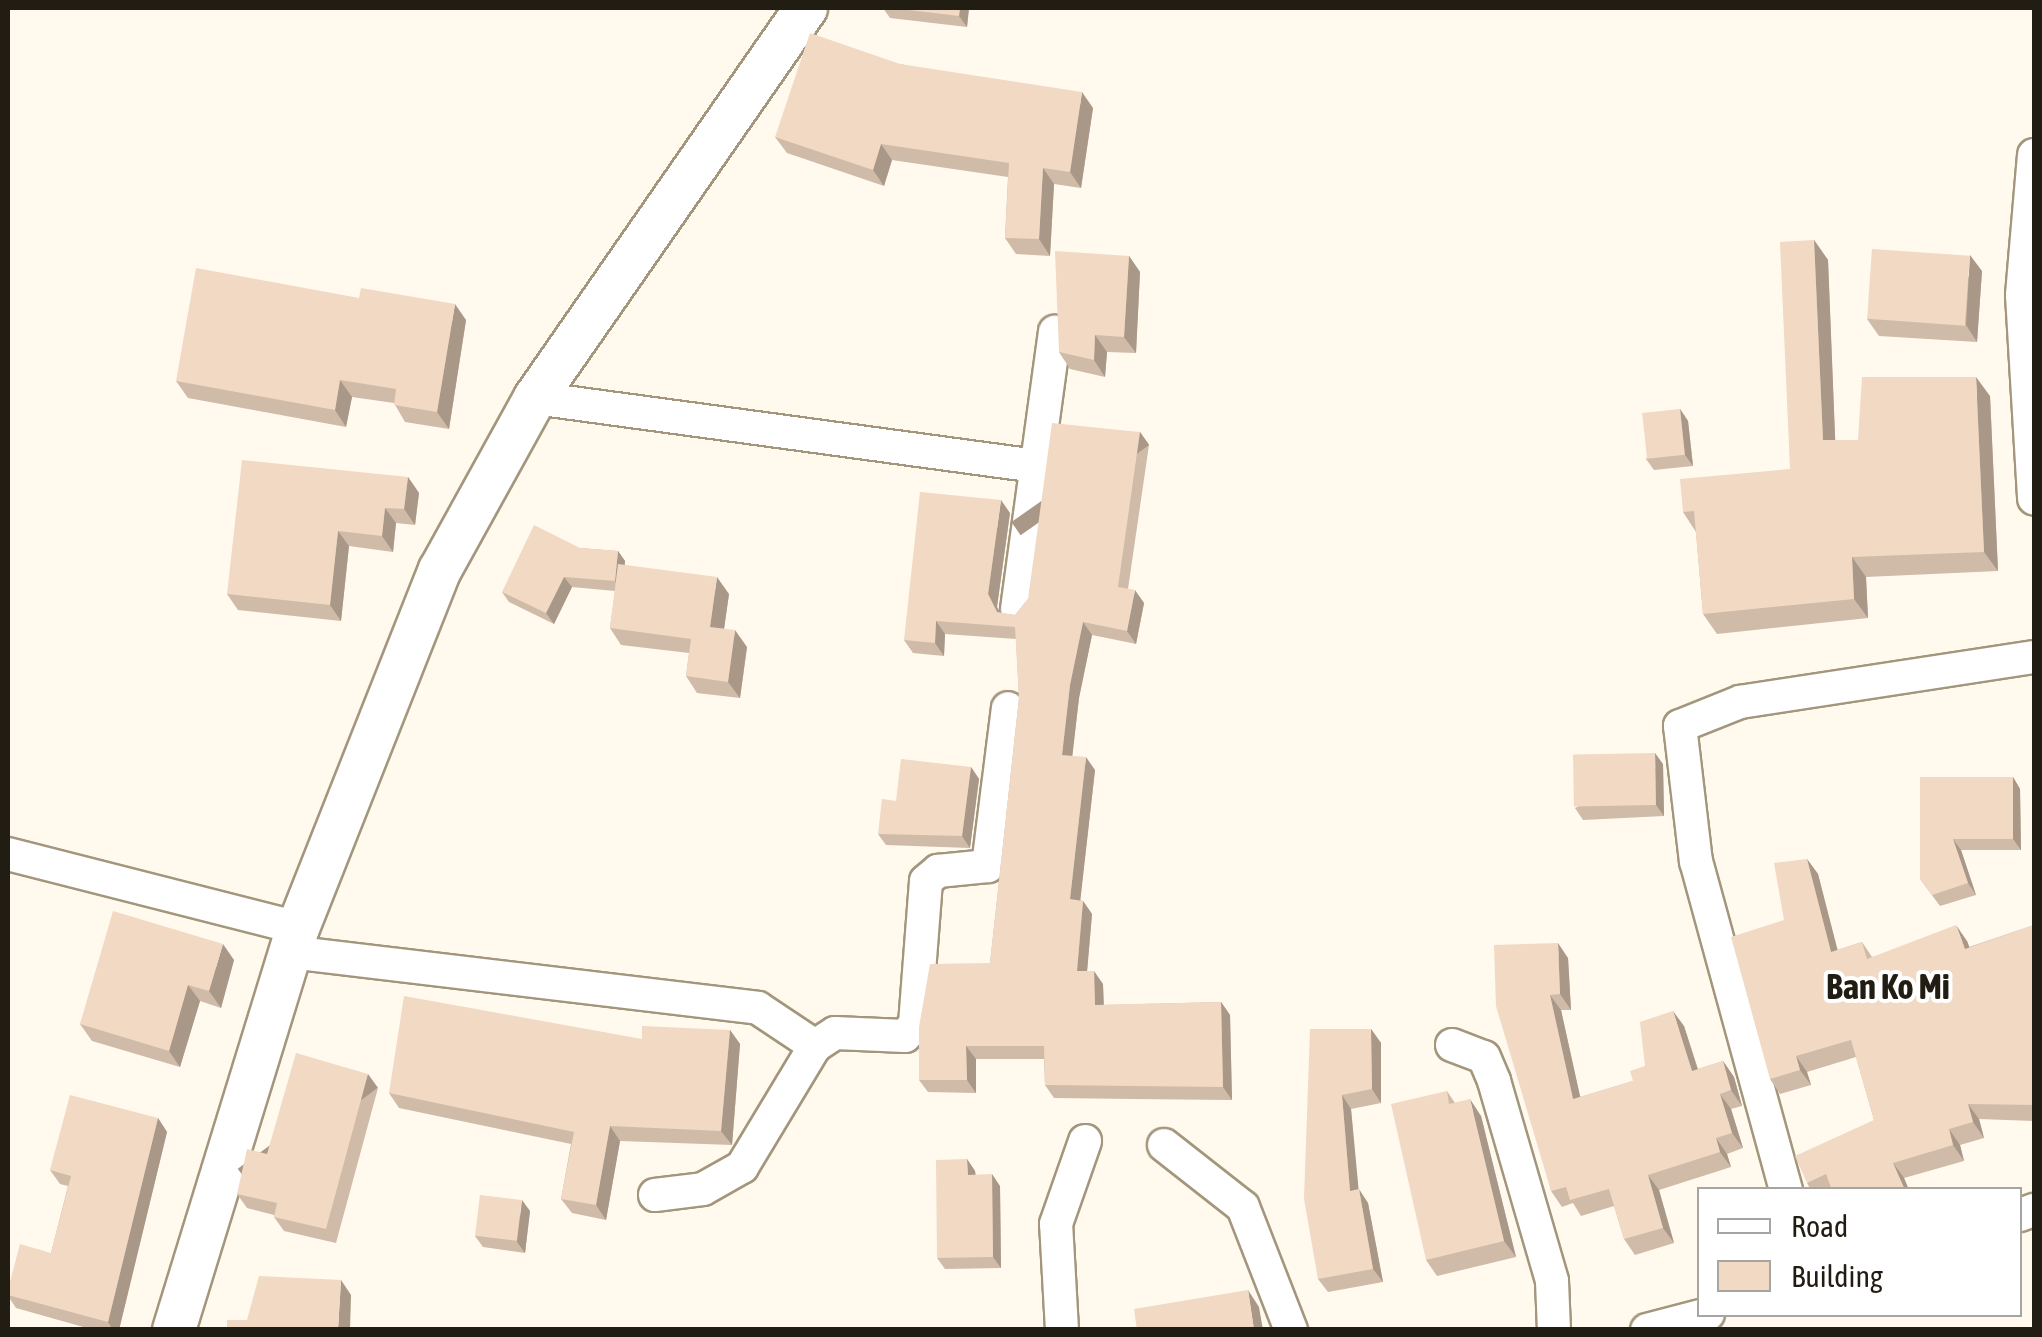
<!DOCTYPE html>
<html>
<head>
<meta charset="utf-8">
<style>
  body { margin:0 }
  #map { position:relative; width:2042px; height:1337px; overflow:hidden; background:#fff9ee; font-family:"Asap Condensed",sans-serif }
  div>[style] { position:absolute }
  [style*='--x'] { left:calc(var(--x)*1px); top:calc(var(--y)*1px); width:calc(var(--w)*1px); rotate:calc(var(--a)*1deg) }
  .roads { filter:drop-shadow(2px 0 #a3967c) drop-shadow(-2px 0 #a3967c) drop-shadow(0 2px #a3967c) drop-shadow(0 -2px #a3967c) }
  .minor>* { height:32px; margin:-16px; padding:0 16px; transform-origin:16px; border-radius:16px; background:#fff }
  .tertiary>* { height:42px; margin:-21px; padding:0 21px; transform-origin:21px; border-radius:21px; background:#fff }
  .wall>* { inset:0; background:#cfbba8 }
  .shaded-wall>* { inset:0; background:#a99888; transform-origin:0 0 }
  .building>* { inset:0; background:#f1d9c3; transform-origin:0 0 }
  span { translate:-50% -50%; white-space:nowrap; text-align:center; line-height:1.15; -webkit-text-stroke:8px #fff; paint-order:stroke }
  .quarter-label { font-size:35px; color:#221d13; font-weight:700 }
  .frame { position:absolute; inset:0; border:10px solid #221d13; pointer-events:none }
  .legend { position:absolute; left:1697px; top:1187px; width:325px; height:130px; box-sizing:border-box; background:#fff; border:2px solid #a7a5a1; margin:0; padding:12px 18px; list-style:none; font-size:30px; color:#221d13 }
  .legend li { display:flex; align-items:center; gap:20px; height:50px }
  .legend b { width:50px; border:2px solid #a7a5a1 }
</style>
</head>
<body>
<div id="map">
  <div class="roads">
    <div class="minor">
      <div style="--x:2034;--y:155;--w:141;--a:94.9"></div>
      <div style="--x:2022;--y:295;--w:204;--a:86.6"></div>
      <div style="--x:535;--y:398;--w:506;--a:7.73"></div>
      <div style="--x:1017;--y:609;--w:280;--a:-82.2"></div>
      <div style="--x:8;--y:854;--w:299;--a:14.3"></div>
      <div style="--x:290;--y:952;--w:471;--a:6.8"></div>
      <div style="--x:758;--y:1008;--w:69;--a:33.7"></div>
      <div style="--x:815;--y:1046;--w:24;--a:-33"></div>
      <div style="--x:835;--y:1033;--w:70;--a:2.5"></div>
      <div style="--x:905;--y:1036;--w:16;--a:-50"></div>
      <div style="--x:915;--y:1024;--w:143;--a:-85.6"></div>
      <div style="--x:926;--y:881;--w:16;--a:-40"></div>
      <div style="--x:938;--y:871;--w:50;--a:-5.7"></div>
      <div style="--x:988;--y:866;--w:159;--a:-82.8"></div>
      <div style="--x:1452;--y:1045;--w:34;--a:21"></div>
      <div style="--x:1484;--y:1057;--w:26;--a:67"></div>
      <div style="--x:1494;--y:1081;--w:208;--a:73.8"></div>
      <div style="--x:1552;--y:1281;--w:49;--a:87.7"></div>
      <div style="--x:1164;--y:1145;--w:100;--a:38.1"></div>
      <div style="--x:1243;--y:1207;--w:132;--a:68.7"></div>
      <div style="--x:1786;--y:1190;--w:340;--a:-105.3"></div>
      <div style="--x:1696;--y:862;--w:137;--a:-96.7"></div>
      <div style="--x:1680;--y:726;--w:65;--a:-21.8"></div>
      <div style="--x:1740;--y:702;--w:297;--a:-8.7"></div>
      <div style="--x:655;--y:1195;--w:48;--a:-7.1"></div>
      <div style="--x:703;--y:1189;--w:45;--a:-29.4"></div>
      <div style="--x:742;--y:1167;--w:141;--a:-58.9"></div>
      <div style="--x:2020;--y:1215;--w:15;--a:-20"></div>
      <div style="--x:1062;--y:1330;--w:106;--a:-93.2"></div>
      <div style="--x:1056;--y:1224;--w:88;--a:-70.7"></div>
      <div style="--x:1647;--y:1330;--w:63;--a:-14.7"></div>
    </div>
    <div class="tertiary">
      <div style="--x:174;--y:1330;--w:421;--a:-72.9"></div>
      <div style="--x:298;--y:928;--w:385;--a:-68.4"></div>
      <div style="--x:440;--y:570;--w:196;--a:-61.1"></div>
      <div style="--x:535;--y:398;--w:475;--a:-55.2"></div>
    </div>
  </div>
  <div class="wall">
    <div style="clip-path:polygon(883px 8px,969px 8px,967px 27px,890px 18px)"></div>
    <div style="clip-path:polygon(900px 64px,1093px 108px,1081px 188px,1054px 184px,1050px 256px,1016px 254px,1005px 238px,1008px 177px,892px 160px,884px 186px,787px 153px,775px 137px)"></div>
    <div style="clip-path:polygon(1814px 240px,1828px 260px,1835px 440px,1858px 440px,1990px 396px,1998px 571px,1866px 577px,1868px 618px,1717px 634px,1703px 614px,1696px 532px,1683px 512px,1790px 469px)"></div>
    <div style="clip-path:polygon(1129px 256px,1140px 272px,1136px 353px,1107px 352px,1105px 377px,1070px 369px,1059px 352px)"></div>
    <div style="clip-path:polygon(1982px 271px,1977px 342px,1879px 336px,1867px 319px)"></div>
    <div style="clip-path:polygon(466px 320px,449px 429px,405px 422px,394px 403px,352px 397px,346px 427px,188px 398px,176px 381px)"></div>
    <div style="clip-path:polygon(1680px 409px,1688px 421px,1693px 466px,1654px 470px,1646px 459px)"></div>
    <div style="clip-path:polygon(1140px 432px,1149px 445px,1128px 589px,1144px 603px,1136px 644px,1092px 635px,1079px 698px,1072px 756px,1095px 770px,1080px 900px,1083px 901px,1092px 914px,1087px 971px,1103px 984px,1104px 1005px,1221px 1002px,1230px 1015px,1232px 1100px,1054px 1098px,1045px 1085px,1044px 1059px,976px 1059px,976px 1093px,928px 1092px,919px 1080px,990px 963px,1019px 698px,1016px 639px,945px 634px,944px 656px,913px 653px,904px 640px,1010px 513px,997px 607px,1000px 613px,1015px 615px,1028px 599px)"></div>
    <div style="clip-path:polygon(408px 477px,419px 493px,415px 525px,396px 523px,393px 552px,349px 546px,341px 621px,238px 610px,227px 594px)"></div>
    <div style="clip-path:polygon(580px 548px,618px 551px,625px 561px,625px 565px,729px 594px,724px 629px,747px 647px,740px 698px,697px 693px,686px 676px,689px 653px,621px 645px,610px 628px,615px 591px,572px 587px,554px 624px,509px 602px,502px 592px)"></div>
    <div style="clip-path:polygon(1663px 764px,1664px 816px,1583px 820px,1575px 808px)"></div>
    <div style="clip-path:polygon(971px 767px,979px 779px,970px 848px,886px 845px,878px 834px,896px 801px)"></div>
    <div style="clip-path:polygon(1920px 777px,2013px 777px,2020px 789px,2021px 850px,1961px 850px,1976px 895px,1940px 906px,1920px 879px)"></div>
    <div style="clip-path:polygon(1807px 859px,1818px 874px,1837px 950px,1862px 942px,1872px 957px,1967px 941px,1969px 947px,2034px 925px,2034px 1121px,1979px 1119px,1984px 1138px,1960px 1145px,1964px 1161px,1904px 1178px,1909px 1190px,1811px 1190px,1807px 1183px,1874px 1120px,1856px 1057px,1807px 1072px,1811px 1085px,1780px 1094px,1770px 1079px,1784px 920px)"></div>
    <div style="clip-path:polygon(1494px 945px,1568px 958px,1571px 1010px,1561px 1010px,1580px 1097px,1633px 1081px,1645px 1066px,1684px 1026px,1698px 1069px,1723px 1061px,1734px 1077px,1742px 1106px,1731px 1109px,1743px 1148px,1727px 1154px,1731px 1167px,1659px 1190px,1674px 1243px,1635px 1255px,1624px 1239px,1614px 1206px,1581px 1216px,1573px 1203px,1562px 1207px,1551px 1191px)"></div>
    <div style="clip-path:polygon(234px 960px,221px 1008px,200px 1001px,180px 1067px,92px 1041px,80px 1024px)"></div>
    <div style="clip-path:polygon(1310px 1029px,1371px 1029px,1381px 1043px,1381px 1103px,1351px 1109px,1358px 1189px,1368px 1203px,1383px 1282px,1328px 1292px,1318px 1279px)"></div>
    <div style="clip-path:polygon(730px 1030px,740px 1044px,732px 1145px,620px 1141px,606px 1220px,572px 1213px,561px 1199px,571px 1144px,399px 1108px,389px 1093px,642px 1039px)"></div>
    <div style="clip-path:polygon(378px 1088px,336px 1243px,284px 1231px,274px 1217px,274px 1215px,247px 1208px,237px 1194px,267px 1154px)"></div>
    <div style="clip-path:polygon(1447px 1091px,1455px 1103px,1481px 1116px,1516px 1257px,1437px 1276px,1426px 1260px)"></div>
    <div style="clip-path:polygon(158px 1118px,167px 1132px,119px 1330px,94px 1330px,16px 1308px,8px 1296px,8px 1289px,51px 1253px,68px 1186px,60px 1184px,50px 1170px)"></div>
    <div style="clip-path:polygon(967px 1159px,975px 1171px,976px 1175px,1000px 1186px,1001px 1268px,945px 1269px,937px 1258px)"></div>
    <div style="clip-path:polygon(530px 1211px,525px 1253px,483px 1247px,475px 1236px)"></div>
  </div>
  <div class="shaded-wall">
    <div style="clip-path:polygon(960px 8px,969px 8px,967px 27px,959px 16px)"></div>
    <div style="clip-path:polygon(1082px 92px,1093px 108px,1081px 188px,1070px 172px)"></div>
    <div style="clip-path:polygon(881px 144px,892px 160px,884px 186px,873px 170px)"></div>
    <div style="clip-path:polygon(1043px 168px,1054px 184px,1050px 256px,1039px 239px)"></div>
    <div style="clip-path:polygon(1814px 240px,1828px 260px,1836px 459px,1823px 440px)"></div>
    <div style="clip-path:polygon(1970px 255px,1982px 271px,1977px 342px,1966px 325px)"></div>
    <div style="clip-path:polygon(1129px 256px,1140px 272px,1136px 353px,1124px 337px)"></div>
    <div style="clip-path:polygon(455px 304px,466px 320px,449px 429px,437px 412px)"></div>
    <div style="clip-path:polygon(1095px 335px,1107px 352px,1105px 377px,1094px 360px)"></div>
    <div style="clip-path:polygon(1976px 377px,1990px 396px,1998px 571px,1984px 552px)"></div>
    <div style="clip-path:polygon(340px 380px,352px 397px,346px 427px,335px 410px)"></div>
    <div style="clip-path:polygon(1680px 409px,1688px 421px,1693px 466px,1685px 455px)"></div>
    <div style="left:1140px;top:432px;width:16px;height:157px;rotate:55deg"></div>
    <div style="clip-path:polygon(408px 477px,419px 493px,415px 525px,404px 509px)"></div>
    <div style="clip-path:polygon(1001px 500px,1010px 513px,997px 607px,1006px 625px,997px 612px,988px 594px)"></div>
    <div style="clip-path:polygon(385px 508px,396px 523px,393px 552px,382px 536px)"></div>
    <div style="clip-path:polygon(338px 531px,349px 546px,341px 621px,330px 605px)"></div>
    <div style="clip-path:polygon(618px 551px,625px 561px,622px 591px,615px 581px)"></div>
    <div style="clip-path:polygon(1852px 557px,1866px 577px,1868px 618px,1854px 599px)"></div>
    <div style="clip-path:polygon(564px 577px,572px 587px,554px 624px,546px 613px)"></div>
    <div style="clip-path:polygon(717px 577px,729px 594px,722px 643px,710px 627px)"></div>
    <div style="clip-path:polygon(1135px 590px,1144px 603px,1136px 644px,1127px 631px)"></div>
    <div style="clip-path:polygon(936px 621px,945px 634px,944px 656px,935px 643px)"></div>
    <div style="clip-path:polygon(1083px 622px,1092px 635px,1079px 698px,1071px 768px,1062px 755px,1070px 685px)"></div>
    <div style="clip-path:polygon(735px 630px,747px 647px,740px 698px,728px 682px)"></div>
    <div style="clip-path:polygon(1655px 753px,1663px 764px,1664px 816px,1656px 805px)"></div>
    <div style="clip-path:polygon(1086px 757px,1095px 770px,1079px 912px,1070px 899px)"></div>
    <div style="clip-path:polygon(971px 767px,979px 779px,970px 848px,962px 836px)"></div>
    <div style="clip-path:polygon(2013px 777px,2020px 789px,2021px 850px,2013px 839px)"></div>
    <div style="clip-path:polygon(1953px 839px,1961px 850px,1976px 895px,1968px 883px)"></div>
    <div style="clip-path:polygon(1807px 859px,1818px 874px,1842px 967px,1831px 952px)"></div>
    <div style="clip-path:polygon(1083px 901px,1092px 914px,1086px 984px,1077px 971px)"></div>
    <div style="clip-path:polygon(1956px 925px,1967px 941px,1976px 964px,1965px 949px)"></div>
    <div style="clip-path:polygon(1558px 943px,1568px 958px,1571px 1010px,1560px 994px)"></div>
    <div style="clip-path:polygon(223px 944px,234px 960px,221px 1008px,209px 991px)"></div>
    <div style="clip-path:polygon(1094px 971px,1103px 984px,1104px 1018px,1095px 1005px)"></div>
    <div style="clip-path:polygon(188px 985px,200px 1001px,180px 1067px,169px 1051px)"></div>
    <div style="clip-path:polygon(1550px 995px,1561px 1010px,1584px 1114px,1573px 1099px)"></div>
    <div style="clip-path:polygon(1221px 1002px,1230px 1015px,1232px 1100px,1223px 1087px)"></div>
    <div style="clip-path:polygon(1673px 1011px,1684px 1026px,1703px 1086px,1692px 1071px)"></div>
    <div style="clip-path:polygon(1371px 1029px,1381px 1043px,1381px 1103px,1372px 1089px)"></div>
    <div style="clip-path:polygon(730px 1030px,740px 1044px,732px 1145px,721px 1131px)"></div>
    <div style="clip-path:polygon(966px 1046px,976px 1059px,976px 1093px,967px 1080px)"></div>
    <div style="clip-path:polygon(1796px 1056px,1807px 1072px,1811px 1085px,1800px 1070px)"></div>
    <div style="clip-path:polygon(1723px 1061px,1734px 1077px,1742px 1106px,1731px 1090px)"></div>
    <div style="left:368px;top:1074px;width:17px;height:161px;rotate:54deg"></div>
    <div style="clip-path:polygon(1720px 1094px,1731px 1109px,1743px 1148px,1732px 1133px)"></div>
    <div style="clip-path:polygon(1342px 1095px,1351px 1109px,1360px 1204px,1350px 1191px)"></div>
    <div style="clip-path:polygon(1470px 1099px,1481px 1116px,1516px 1257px,1504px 1241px)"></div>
    <div style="clip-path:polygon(1968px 1104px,1979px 1119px,1984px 1138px,1973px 1122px)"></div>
    <div style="clip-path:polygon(158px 1118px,167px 1132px,119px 1330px,113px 1330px,108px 1322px)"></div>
    <div style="clip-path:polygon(610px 1126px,620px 1141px,606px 1220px,596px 1205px)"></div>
    <div style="clip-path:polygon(1949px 1129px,1960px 1145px,1964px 1161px,1953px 1145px)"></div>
    <div style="clip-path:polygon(1716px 1138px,1727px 1154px,1731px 1167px,1720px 1152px)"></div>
    <div style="clip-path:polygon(967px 1159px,975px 1171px,976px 1186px,968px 1175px)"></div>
    <div style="clip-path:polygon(1893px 1163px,1904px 1178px,1909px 1190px,1905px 1190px)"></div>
    <div style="clip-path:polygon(992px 1174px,1000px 1186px,1001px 1268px,993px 1257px)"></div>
    <div style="clip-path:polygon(1648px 1175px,1659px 1190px,1674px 1243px,1663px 1228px)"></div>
    <div style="clip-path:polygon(1359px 1189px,1368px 1203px,1383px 1282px,1373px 1269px)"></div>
    <div style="clip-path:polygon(522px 1200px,530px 1211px,525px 1253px,517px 1242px)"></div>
    <div style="clip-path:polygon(341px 1280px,351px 1295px,350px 1330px,338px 1330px)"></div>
    <div style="clip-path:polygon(1248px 1290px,1259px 1307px,1263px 1330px,1254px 1330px)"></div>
  </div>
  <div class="building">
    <div style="clip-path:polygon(892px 8px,960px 8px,959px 16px)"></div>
    <div style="clip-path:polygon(810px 33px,900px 64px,1082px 92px,1070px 172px,1043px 168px,1039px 239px,1005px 238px,1009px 163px,881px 144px,873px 170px,775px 137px)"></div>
    <div style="clip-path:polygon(1814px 240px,1823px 440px,1858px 440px,1862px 377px,1976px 377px,1984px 552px,1852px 557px,1854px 599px,1703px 614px,1694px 511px,1683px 512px,1680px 479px,1790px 469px,1780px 242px)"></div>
    <div style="left:1872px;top:249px;width:98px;height:70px;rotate:4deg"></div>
    <div style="clip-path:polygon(1055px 251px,1129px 256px,1124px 337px,1095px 335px,1094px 360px,1059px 352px)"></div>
    <div style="clip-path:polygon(196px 268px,359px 298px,361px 288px,455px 304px,437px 412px,394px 405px,396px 389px,340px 380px,335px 410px,176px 381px)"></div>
    <div style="left:1680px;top:409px;width:46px;height:38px;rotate:84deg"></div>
    <div style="clip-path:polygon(1052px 423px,1140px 432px,1118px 587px,1135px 590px,1127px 631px,1083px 622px,1070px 685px,1062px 755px,1086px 757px,1070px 899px,1083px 901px,1077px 971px,1094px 971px,1095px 1005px,1221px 1002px,1223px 1087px,1045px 1085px,1044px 1046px,966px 1046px,967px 1080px,919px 1080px,919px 1027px,930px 964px,990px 963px,1019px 698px,1015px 627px,936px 621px,935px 643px,904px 640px,920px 492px,1001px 500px,988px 594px,997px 612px,1015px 615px,1028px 599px)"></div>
    <div style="clip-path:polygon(242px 460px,408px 477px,404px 509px,385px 508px,382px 536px,338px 531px,330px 605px,227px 594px)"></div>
    <div style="clip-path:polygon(534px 525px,580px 548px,618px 551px,615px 581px,564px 577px,546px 613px,502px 592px)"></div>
    <div style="clip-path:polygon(618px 564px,717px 577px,710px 627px,735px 630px,728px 682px,686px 676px,691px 639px,610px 628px)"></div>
    <div style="left:1655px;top:753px;width:52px;height:82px;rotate:89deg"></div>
    <div style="clip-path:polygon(901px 759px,971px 767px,962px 836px,878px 834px,882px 799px,896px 801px)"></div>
    <div style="clip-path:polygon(1920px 777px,2013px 777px,2013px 839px,1953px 839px,1968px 883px,1932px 895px,1920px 879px)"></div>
    <div style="clip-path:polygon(1807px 859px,1831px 952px,1862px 942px,1867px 959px,1956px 925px,1965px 949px,2034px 925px,2034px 1105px,1968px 1104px,1973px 1122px,1949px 1129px,1953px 1145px,1893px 1163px,1905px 1190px,1832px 1190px,1826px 1174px,1807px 1183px,1795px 1156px,1874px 1120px,1851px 1040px,1796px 1056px,1800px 1070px,1770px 1079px,1731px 937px,1784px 920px,1774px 863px)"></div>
    <div style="clip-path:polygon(113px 911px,223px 944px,209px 991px,188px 985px,169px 1051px,80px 1024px)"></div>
    <div style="clip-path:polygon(1558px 943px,1560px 994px,1550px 995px,1573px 1099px,1633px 1081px,1630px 1071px,1645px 1066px,1640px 1022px,1673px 1011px,1692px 1071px,1723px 1061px,1731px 1090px,1720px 1094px,1732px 1133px,1716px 1138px,1720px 1152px,1648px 1175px,1663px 1228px,1624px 1239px,1609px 1189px,1570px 1200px,1566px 1187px,1551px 1191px,1496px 1006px,1494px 945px)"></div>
    <div style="clip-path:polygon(404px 996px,642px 1039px,642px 1026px,730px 1030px,721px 1131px,610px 1126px,596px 1205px,561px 1199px,574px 1132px,389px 1093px)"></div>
    <div style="clip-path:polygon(1310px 1029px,1371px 1029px,1372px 1089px,1342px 1095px,1350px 1191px,1359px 1189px,1373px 1269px,1318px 1279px,1304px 1199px)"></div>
    <div style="clip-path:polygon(296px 1053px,368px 1074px,326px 1229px,274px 1217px,277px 1203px,237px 1194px,247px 1149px,267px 1154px)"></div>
    <div style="clip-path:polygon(1447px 1091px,1449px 1104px,1470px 1099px,1504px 1241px,1426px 1260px,1391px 1104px)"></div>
    <div style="clip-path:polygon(70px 1095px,158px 1118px,108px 1322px,8px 1295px,8px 1289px,20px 1244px,51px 1253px,71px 1176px,50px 1170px)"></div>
    <div style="clip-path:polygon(967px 1159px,968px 1175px,992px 1174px,993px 1257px,937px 1258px,936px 1160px)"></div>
    <div style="left:480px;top:1195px;width:42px;height:41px;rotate:7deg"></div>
    <div style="clip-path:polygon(259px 1276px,341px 1280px,338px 1330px,227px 1330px,227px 1320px,247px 1320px)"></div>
    <div style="clip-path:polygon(1248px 1290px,1254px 1330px,1137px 1330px,1134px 1309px)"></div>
  </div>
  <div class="quarter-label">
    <span style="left:1888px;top:986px">Ban Ko Mi</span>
  </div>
  <div class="frame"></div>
  <ul class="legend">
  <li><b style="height:12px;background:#fff"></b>Road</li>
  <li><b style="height:28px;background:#f1d9c3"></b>Building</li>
  </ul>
</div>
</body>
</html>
